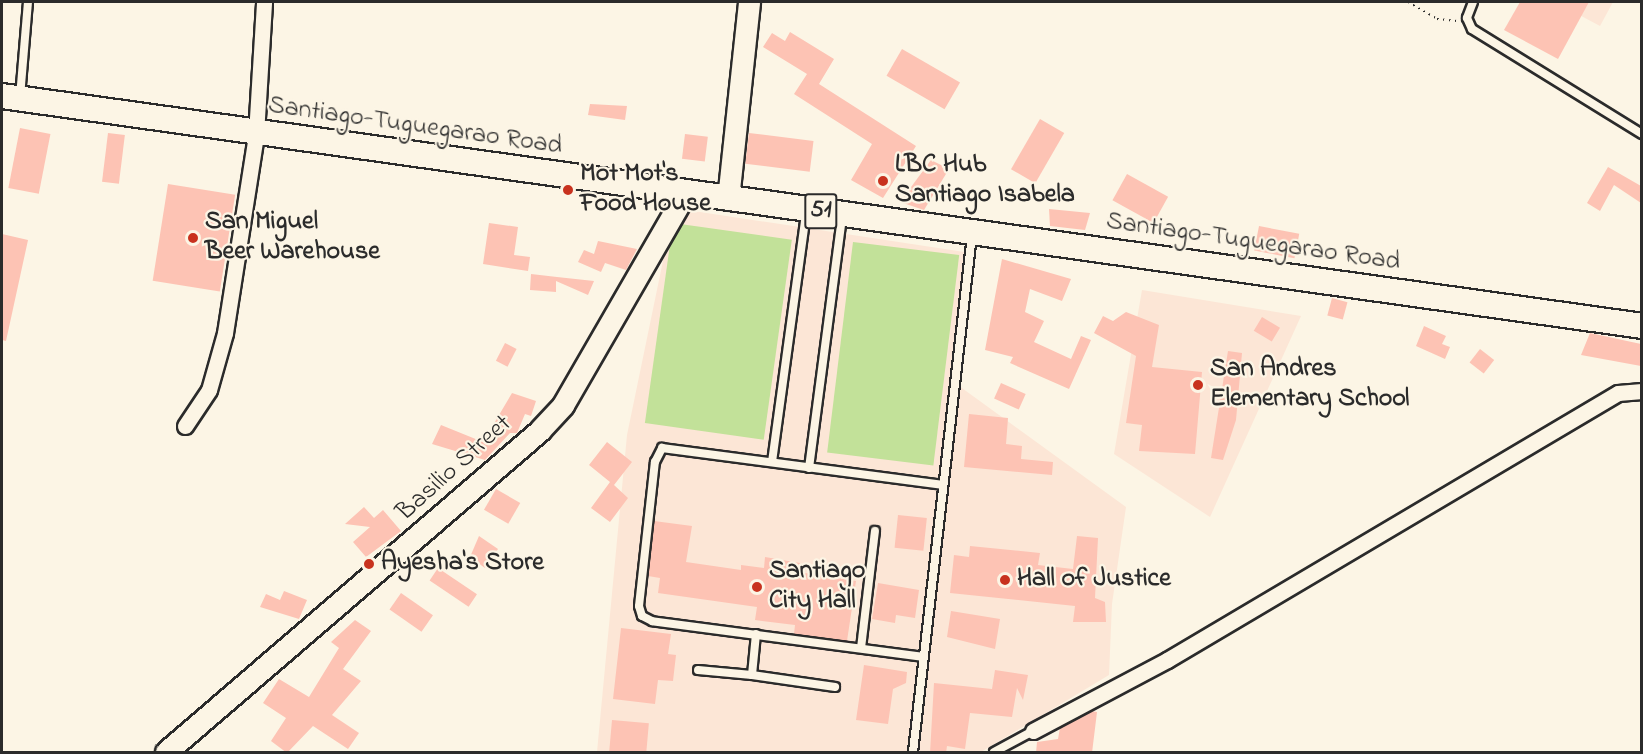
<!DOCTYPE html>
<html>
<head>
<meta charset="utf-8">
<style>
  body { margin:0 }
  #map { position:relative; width:1643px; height:754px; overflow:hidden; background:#fcf5e5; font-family:"Indie Flower",sans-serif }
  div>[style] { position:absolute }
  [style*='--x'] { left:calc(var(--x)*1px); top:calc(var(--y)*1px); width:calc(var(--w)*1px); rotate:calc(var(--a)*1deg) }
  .built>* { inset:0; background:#fce6d6 }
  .green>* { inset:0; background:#c2e199; transform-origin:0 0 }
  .building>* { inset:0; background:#fdc3b4; transform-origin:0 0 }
  .path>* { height:2px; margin-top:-1px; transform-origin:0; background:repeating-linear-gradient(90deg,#2b2b2b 0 1.5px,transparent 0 6px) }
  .roads { filter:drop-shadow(2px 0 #2b2b2b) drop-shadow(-2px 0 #2b2b2b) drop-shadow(0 2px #2b2b2b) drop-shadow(0 -2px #2b2b2b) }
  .lane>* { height:8px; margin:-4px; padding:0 4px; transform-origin:4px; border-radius:4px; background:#fcf5e5 }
  .street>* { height:15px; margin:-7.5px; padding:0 7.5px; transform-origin:7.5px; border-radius:7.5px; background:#fcf5e5 }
  .secondary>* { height:21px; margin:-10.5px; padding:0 10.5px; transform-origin:10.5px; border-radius:10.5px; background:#fcf5e5 }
  .primary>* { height:24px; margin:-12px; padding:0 12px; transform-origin:12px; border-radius:12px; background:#fcf5e5 }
  .dots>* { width:16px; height:16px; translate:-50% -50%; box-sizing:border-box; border:3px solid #fcf5e5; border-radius:50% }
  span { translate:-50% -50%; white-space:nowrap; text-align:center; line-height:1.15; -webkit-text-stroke:4.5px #fcf5e5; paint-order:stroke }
  .shield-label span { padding:2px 4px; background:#fcf5e5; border:2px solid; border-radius:4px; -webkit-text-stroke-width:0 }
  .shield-label { font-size:24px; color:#2b2b2b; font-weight:700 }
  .street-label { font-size:26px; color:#2b2b2b }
  .poi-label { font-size:26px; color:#2b2b2b; font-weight:700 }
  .left { translate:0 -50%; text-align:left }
  .frame { position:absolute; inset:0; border:3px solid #2b2b2b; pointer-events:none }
</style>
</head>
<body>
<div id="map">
  <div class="built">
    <div style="clip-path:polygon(1555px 2px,1613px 2px,1600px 26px)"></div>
    <div style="clip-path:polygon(687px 210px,971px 253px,955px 383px,1126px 507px,1112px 604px,1109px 675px,981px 752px,597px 752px,627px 435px,671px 222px)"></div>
    <div style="clip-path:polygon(1142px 290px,1301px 316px,1210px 517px,1114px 454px)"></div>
  </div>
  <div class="green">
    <div style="left:673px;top:223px;width:120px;height:202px;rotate:8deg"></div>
    <div style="left:853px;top:242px;width:107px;height:212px;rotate:7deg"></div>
  </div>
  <div class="building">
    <div style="clip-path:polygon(1520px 2px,1589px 2px,1558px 59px,1504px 30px)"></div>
    <div style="clip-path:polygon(790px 32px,834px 59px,819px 84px,916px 146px,883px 198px,851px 180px,872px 144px,794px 94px,807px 74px,763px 47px,772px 33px,785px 41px)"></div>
    <div style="left:902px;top:49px;width:67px;height:31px;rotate:30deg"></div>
    <div style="clip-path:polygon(590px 104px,627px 106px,625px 120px,588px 115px)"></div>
    <div style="left:1040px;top:119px;width:28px;height:58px;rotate:30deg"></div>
    <div style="left:20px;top:128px;width:31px;height:61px;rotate:11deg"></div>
    <div style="left:108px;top:133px;width:17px;height:49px;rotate:7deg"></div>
    <div style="left:749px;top:133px;width:65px;height:31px;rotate:7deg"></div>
    <div style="left:685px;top:134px;width:23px;height:25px;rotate:7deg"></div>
    <div style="clip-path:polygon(931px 160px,949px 169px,924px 210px,900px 202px)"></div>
    <div style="clip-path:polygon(1608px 167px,1641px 186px,1641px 203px,1614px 185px,1600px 211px,1587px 203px)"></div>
    <div style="left:1127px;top:174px;width:47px;height:30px;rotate:29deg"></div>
    <div style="left:168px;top:184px;width:68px;height:98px;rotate:9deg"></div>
    <div style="clip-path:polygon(1049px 209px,1090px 213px,1085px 230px,1050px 226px)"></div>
    <div style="clip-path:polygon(489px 223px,518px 227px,514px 255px,530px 257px,528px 271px,483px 264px)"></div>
    <div style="left:1259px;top:226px;width:41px;height:25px;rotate:11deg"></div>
    <div style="clip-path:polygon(2px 234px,28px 240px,6px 341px,2px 340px)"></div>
    <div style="clip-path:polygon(598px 241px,637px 249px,626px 270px,605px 263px,601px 272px,578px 262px,584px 250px,594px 254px)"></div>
    <div style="clip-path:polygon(1002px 259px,1071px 279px,1062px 301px,1030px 289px,1025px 312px,1044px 321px,1034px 342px,1071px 359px,1081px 336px,1091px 340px,1069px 389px,1010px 363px,1013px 357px,985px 350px)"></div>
    <div style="clip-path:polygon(531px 274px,557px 277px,594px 281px,588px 295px,556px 281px,556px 292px,530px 290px)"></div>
    <div style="left:1332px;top:298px;width:16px;height:18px;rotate:15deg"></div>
    <div style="clip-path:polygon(1126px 312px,1159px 325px,1152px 367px,1202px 372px,1195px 454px,1139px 451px,1142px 425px,1126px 423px,1136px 356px,1094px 333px,1103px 316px,1113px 321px)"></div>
    <div style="left:1262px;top:317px;width:21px;height:16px;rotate:31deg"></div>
    <div style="clip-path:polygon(1424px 326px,1446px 336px,1442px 344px,1450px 347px,1445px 359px,1416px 346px)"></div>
    <div style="clip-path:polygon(1590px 333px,1641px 344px,1641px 366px,1581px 355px)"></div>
    <div style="left:505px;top:343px;width:13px;height:20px;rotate:27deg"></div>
    <div style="left:1480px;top:349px;width:18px;height:17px;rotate:38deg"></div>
    <div style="clip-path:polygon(1228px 351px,1242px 353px,1236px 420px,1223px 460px,1211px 458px)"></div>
    <div style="left:1001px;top:383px;width:27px;height:17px;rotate:24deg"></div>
    <div style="clip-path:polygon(512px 393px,536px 401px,531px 416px,525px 414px,517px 433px,510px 433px,485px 460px,432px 444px,441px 425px,483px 442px)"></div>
    <div style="clip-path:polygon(969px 414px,1008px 418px,1006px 444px,1022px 446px,1021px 459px,1053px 462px,1052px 475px,964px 467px)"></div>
    <div style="clip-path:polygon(607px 442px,632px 462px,614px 485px,628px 498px,610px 522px,591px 508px,610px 482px,589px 465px)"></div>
    <div style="left:496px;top:489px;width:28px;height:24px;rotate:30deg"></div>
    <div style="clip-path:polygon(364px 507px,374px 518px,383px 510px,401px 531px,366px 557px,353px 542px,370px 527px,345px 524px)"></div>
    <div style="left:898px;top:515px;width:29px;height:33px;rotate:6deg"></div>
    <div style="clip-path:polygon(654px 521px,692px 526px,686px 562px,741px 570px,741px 565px,764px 568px,765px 557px,800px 563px,799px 572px,856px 581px,847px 641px,794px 634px,795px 625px,755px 620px,757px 607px,658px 593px,660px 578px,648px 576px)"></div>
    <div style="clip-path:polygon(479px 536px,498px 549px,485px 568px,470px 557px)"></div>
    <div style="clip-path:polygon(1077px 536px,1098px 538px,1095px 598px,1105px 602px,1106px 622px,1073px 622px,1075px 606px,950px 593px,954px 555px,969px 557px,970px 546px,1040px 553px,1038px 565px,1073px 569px)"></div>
    <div style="left:438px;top:568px;width:47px;height:15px;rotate:34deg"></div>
    <div style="clip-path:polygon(878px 583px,919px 590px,915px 618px,896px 615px,895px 623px,872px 619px)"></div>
    <div style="clip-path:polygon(284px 591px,307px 600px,299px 619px,260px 607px,266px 594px,280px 600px)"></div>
    <div style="left:401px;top:593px;width:39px;height:20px;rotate:35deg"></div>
    <div style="clip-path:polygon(951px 611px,1000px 619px,995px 649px,947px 637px)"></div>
    <div style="clip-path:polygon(355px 620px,371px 631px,343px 669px,361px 681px,332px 715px,359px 733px,348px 749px,313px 726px,287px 753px,271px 741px,286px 718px,263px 703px,279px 679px,309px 697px,339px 648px,331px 642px)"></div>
    <div style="clip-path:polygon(621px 628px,671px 634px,668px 654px,676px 655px,673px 681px,658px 680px,655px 704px,613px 699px)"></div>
    <div style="clip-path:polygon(864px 665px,907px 672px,906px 683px,893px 689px,888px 724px,856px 720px)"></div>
    <div style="clip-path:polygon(995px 670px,1028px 675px,1023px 700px,1017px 688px,1012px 717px,970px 713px,965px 749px,947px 746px,946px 753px,930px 753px,934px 683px,992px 689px)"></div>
    <div style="clip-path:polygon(1091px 711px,1097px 712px,1092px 753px,1036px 753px,1037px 742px,1058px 739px,1060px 728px)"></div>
    <div style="left:612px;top:720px;width:37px;height:33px;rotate:5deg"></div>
  </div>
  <div class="path">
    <div style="--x:1408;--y:2;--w:34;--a:30"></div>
    <div style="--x:1437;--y:19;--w:20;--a:6"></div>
  </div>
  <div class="roads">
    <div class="lane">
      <div style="--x:1473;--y:2;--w:17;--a:111"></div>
      <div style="--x:1467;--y:18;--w:12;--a:66"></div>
      <div style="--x:1472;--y:29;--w:200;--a:31.7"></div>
      <div style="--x:20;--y:97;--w:95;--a:-85.2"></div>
      <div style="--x:772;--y:462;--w:251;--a:-82.2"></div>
      <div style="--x:809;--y:468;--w:254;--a:-82.5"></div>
      <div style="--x:756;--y:634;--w:41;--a:95.6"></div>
      <div style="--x:752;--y:675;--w:84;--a:8.2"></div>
      <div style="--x:861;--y:648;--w:118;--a:-83.2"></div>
      <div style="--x:924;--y:657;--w:274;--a:-172.5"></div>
      <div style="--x:652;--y:621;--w:11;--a:-153"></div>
      <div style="--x:642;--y:616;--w:10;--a:-107"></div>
      <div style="--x:639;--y:606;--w:145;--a:-83.7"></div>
      <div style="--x:655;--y:462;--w:16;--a:-63"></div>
      <div style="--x:662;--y:448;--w:282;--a:7.5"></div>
      <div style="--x:698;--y:670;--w:54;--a:5.3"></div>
      <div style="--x:913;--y:752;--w:520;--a:-83.49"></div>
      <div style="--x:994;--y:752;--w:44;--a:-28.3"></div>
    </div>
    <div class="street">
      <div style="--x:185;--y:426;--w:43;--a:-56.3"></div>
      <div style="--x:209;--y:390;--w:59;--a:-74.3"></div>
      <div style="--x:225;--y:333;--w:201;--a:-81.1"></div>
      <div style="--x:256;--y:134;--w:132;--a:-86.5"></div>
      <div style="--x:1033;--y:731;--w:152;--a:-27.9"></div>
      <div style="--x:1167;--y:660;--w:524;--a:-30.63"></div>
      <div style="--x:1618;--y:393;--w:24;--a:-5"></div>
    </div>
    <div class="secondary">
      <div style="--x:728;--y:199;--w:198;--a:-83.9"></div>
      <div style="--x:166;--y:752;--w:494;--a:-40.7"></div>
      <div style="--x:540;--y:430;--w:34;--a:-47"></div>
      <div style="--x:563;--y:405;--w:246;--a:-60"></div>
    </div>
    <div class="primary">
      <div style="--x:2;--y:96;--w:1656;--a:7.98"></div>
    </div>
  </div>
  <div class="dots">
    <div style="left:883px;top:181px;background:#c8321e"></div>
    <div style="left:568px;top:190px;background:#c8321e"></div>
    <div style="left:193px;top:238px;background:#c8321e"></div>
    <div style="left:1198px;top:385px;background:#c8321e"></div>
    <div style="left:369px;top:564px;background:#c8321e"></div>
    <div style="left:1005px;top:580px;background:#c8321e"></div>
    <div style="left:757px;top:587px;background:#c8321e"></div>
  </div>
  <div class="shield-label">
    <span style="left:821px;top:211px">51</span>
  </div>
  <div class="street-label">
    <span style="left:415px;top:127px;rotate:8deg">Santiago-Tuguegarao Road</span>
    <span style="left:1253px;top:243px;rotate:8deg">Santiago-Tuguegarao Road</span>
    <span style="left:455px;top:469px;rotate:-42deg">Basilio Street</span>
  </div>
  <div class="poi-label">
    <span class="left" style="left:895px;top:181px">LBC Hub<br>Santiago Isabela</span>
    <span class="left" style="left:580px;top:190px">Mot Mot's<br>Food House</span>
    <span class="left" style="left:205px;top:238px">San Miguel<br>Beer Warehouse</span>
    <span class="left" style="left:1210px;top:385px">San Andres<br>Elementary School</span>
    <span class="left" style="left:381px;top:564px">Ayesha's Store</span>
    <span class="left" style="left:769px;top:587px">Santiago<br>City Hall</span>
    <span class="left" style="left:1017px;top:580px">Hall of Justice</span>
  </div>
  <div class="frame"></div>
</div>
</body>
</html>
